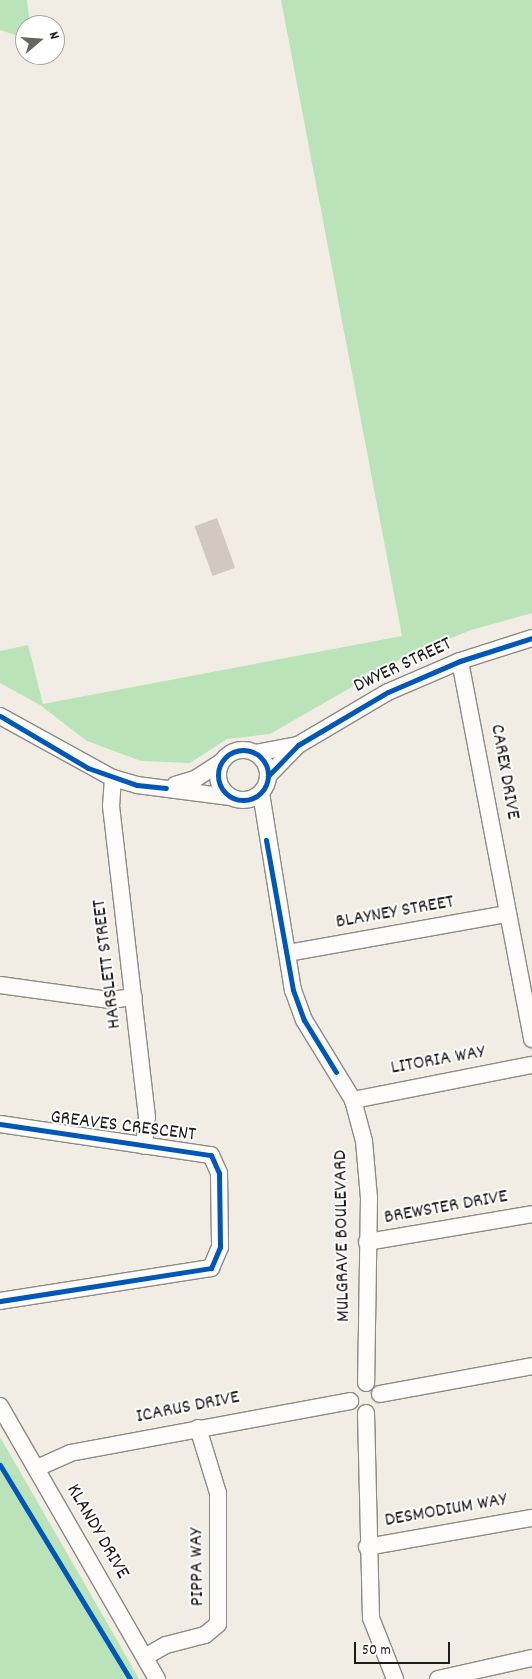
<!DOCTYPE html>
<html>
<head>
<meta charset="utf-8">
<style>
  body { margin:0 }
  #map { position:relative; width:532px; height:1679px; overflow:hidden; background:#f1ede4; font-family:Dekko,sans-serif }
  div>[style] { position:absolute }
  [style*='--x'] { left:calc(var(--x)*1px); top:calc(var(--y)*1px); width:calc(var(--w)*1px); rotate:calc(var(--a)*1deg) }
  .green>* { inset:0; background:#bae3ba }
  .building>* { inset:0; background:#d3c7c1; transform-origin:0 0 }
  .roads { filter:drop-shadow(1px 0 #8d8b86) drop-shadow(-1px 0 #8d8b86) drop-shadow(0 1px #8d8b86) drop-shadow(0 -1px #8d8b86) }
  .minor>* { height:16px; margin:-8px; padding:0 8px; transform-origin:8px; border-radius:8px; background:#fdfcfb }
  .minor>.ring { margin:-8px; padding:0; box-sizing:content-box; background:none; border:16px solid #fdfcfb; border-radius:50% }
  .cycleway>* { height:5px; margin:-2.5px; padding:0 2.5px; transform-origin:2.5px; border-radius:2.5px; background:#0057b8 }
  .cycleway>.ring { margin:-2.5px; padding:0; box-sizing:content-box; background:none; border:5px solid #0057b8; border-radius:50% }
  span { translate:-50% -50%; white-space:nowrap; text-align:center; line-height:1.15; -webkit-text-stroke:4px #fff; paint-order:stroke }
  .street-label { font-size:20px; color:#1c1c1c }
  .north { position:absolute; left:15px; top:15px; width:50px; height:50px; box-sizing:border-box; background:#fff; border:1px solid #a4a4a4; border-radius:50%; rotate:72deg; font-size:14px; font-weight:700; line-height:20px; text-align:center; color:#1c1c1c }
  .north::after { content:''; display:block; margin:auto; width:18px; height:22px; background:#676562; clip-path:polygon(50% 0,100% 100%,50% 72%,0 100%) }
  .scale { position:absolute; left:354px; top:1642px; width:96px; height:22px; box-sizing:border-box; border:2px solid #1c1c1c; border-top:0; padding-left:6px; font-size:15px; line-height:18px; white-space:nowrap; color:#1c1c1c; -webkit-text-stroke:4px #fff; paint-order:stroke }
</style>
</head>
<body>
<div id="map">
  <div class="green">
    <div style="clip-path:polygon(0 0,27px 0,30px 25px,25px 25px,25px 38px,0 30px)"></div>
    <div style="clip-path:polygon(281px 0,532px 0,532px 613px,471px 630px,404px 657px,270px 734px,227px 739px,190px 763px,141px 761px,87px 741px,40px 705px,0 683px,0 651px,28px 645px,43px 704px,402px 636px)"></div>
    <div style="clip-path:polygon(0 1437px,117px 1640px,139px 1679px,0 1679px)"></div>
  </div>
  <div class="building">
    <div style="left:217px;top:518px;width:53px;height:24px;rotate:70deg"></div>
  </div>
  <div class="roads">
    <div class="minor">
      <div style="--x:460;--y:661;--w:385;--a:79.2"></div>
      <div style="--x:0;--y:716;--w:129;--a:28.8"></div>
      <div style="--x:113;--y:778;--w:25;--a:16"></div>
      <div style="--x:137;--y:785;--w:94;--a:7.4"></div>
      <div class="ring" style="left:218px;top:750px;width:34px;height:34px"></div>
      <div style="--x:255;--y:753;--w:44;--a:-10.5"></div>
      <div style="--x:268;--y:776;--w:43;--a:-45.9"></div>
      <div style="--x:298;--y:745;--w:104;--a:-30.5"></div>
      <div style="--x:388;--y:692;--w:78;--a:-23.3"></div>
      <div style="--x:460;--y:661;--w:76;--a:-17.7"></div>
      <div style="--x:113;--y:778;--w:28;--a:94"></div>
      <div style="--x:111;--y:806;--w:313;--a:83.4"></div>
      <div style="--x:147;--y:1117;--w:29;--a:96"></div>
      <div style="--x:175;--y:785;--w:21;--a:-17"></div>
      <div style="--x:195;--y:779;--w:31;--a:-33"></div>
      <div style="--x:261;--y:793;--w:200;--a:80.8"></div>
      <div style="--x:293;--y:990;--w:32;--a:70"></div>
      <div style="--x:304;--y:1020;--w:94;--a:58.5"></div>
      <div style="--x:353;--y:1100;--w:42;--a:75"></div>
      <div style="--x:364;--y:1141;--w:57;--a:85"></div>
      <div style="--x:369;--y:1198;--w:185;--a:90.9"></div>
      <div style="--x:288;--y:953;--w:223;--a:-10.1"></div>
      <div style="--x:0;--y:985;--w:111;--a:7.8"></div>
      <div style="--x:110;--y:1000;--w:24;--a:-7"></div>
      <div style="--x:353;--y:1100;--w:182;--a:-11.1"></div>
      <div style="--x:0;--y:1124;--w:213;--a:8.4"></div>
      <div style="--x:211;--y:1155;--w:20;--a:66"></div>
      <div style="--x:219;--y:1173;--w:74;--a:89.2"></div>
      <div style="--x:220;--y:1247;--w:23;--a:113"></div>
      <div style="--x:211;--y:1268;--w:214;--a:171.1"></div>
      <div style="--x:367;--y:1242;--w:167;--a:-9.6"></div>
      <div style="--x:380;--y:1394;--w:155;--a:-10.4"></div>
      <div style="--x:0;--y:1406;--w:315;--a:60.1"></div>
      <div style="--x:366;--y:1413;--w:205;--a:88.6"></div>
      <div style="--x:371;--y:1618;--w:66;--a:68.5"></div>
      <div style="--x:37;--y:1468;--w:36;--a:-24"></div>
      <div style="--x:70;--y:1453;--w:285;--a:-10.5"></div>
      <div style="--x:367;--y:1547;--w:168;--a:-10"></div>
      <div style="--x:145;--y:1657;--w:24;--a:-30"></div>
      <div style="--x:166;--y:1645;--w:40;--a:-14.4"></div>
      <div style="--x:205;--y:1635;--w:17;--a:-40"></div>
      <div style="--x:218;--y:1624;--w:131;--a:-90"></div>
      <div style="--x:218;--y:1493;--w:68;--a:-107.1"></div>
      <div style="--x:438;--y:1679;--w:96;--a:-12.6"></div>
    </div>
  </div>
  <div class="cycleway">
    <div style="--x:0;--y:716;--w:102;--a:30.6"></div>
    <div style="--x:88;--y:768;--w:52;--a:19.1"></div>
    <div style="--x:137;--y:785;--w:29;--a:6"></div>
    <div class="ring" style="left:218px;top:750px;width:45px;height:45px"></div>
    <div style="--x:268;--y:776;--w:43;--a:-45.9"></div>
    <div style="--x:298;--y:745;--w:104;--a:-30.5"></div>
    <div style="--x:388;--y:692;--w:78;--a:-23.3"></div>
    <div style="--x:460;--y:661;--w:76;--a:-17.7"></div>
    <div style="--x:266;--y:840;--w:152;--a:79.8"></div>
    <div style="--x:293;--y:990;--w:32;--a:70"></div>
    <div style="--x:304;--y:1020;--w:61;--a:58.4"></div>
    <div style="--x:0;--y:1124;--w:213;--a:8.4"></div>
    <div style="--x:211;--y:1155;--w:20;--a:66"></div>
    <div style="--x:219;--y:1173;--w:74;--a:89.2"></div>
    <div style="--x:220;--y:1247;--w:23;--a:113"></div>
    <div style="--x:211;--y:1268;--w:214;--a:171.1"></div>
    <div style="--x:0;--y:1465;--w:250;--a:58.7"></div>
  </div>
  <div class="street-label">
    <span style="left:403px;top:666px;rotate:-25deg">DWYER STREET</span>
    <span style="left:504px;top:772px;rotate:80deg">CAREX DRIVE</span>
    <span style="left:395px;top:913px;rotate:-10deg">BLAYNEY STREET</span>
    <span style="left:108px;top:964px;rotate:-97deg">HARSLETT STREET</span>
    <span style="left:438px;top:1061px;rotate:-10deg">LITORIA WAY</span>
    <span style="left:123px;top:1127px;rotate:7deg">GREAVES CRESCENT</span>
    <span style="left:446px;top:1208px;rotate:-10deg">BREWSTER DRIVE</span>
    <span style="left:343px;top:1236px;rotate:-91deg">MULGRAVE BOULEVARD</span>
    <span style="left:188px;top:1408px;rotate:-11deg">ICARUS DRIVE</span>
    <span style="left:446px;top:1511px;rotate:-10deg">DESMODIUM WAY</span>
    <span style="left:97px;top:1532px;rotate:60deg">KLANDY DRIVE</span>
    <span style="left:198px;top:1567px;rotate:-91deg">PIPPA WAY</span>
  </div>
  <div class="north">N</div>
  <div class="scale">50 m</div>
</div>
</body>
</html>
